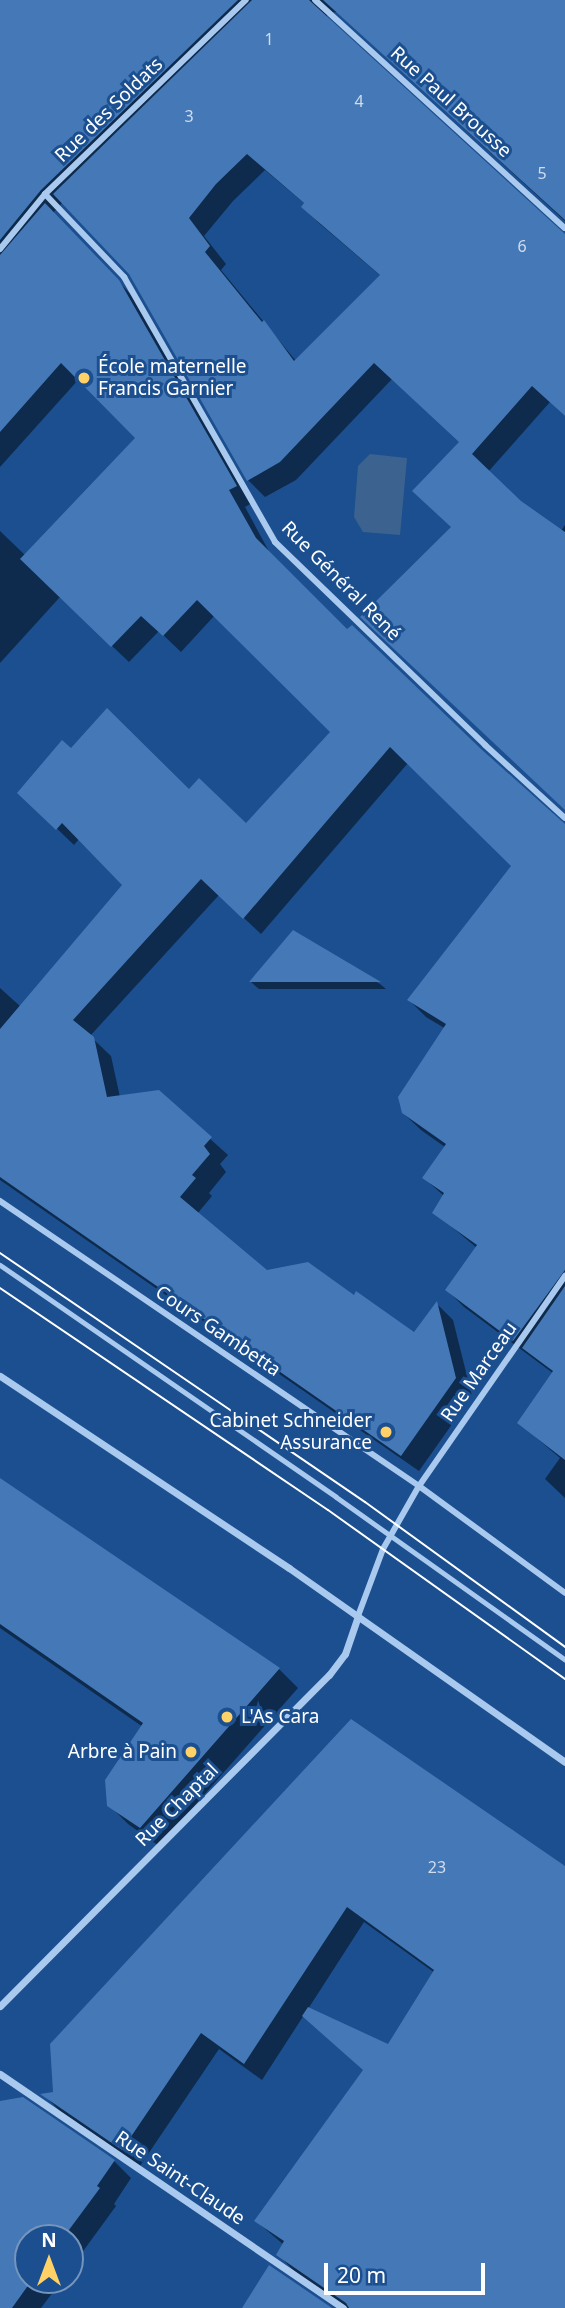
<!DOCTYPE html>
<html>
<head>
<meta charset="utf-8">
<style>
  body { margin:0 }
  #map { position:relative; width:565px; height:2308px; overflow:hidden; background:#1b4f8f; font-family:"Noto Sans",sans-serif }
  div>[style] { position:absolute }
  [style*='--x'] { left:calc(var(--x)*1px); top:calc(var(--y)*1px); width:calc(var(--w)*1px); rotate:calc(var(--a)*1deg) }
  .water>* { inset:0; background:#3c6290 }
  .shadow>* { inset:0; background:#0007 }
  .building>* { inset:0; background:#4478b7 }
  .service>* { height:5px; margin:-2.5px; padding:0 2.5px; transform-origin:2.5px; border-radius:2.5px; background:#a9c9ee }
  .pedestrian>* { height:6px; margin:-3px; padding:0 3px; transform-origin:3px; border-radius:3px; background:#a9c9ee }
  .minor>* { height:7px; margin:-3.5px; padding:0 3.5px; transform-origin:3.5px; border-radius:3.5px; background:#a9c9ee }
  .tram>* { height:2px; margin:-1px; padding:0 1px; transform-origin:1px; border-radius:1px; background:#fff }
  .dots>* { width:19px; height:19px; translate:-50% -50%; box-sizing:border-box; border:4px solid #1b4f8f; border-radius:50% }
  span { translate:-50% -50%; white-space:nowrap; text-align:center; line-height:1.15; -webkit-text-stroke:6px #1b4f8f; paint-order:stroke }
  .number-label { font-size:16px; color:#d0dded }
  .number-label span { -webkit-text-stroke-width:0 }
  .street-label { font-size:19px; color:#fff }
  .poi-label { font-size:19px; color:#fff }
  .left { translate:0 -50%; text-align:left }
  .right { translate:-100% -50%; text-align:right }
  .north { position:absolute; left:14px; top:2224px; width:70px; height:70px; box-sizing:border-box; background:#1b4f8f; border:2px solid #7695bc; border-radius:50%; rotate:0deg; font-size:19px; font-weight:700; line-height:28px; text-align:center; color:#fff }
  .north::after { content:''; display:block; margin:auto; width:24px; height:32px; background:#ffd166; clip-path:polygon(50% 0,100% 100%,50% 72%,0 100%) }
  .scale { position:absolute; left:324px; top:2263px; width:161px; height:32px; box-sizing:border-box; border:4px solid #fff; border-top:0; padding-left:9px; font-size:21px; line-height:24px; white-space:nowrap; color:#fff; -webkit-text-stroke:5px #1b4f8f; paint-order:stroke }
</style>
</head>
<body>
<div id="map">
  <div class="water">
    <div style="clip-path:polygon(370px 454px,407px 458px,400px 535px,363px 532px,354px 517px,358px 466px)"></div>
  </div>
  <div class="shadow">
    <div style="clip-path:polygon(evenodd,0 0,565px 0,565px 221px,337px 12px,327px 13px,327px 21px,565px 235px,565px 416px,550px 402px,488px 472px,520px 502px,561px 531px,565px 525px,565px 809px,453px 528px,461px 442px,392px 379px,296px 480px,265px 497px,248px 480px,130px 273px,63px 202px,53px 213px,136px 300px,252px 503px,245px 507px,272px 557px,347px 632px,560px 824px,565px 824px,565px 1498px,545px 1479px,560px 1458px,519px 1423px,554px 1374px,464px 1307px,447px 1290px,477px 1248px,434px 1212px,444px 1196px,424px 1178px,445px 1147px,421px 1130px,403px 1113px,446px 1029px,426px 1017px,409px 1000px,513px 866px,408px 763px,261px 934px,219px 895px,90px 1036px,111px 1056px,120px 1097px,158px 1092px,228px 1155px,220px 1164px,226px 1172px,209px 1193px,212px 1196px,197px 1214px,267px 1272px,354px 1297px,414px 1335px,437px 1304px,453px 1320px,472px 1396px,419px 1471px,0 1180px,0 988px,21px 1007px,124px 885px,79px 839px,74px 845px,20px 793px,71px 750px,190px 792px,246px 825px,332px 732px,215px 615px,181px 652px,159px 631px,129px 662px,60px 597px,0 663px,0 531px,26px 556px,138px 438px,79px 379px,0 467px,0 0,265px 170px,305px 204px,303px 207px,320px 224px,381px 276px,296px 361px,221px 270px,226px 264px,204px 236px,233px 201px,265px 170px)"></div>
    <div style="clip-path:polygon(293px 932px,380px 984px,386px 989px,259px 989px,251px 982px)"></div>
    <div style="clip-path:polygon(0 1479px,279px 1669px,298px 1688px,159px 1846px,128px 1824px,109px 1805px,143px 1727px,0 1628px)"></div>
    <div style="clip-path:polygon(evenodd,351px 1722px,565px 1868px,565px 2308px,348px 2308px,295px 2272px,278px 2254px,284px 2245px,256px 2221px,365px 2071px,304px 2015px,262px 2080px,219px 2049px,140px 2166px,60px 2111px,44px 2095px,55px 2094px,351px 1722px,364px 1922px,435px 1973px,389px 2046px,308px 2009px,364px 1922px)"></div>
    <div style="clip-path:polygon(0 2102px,114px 2161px,131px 2178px,114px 2204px,116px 2206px,70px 2269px,70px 2238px,28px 2238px,28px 2280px,62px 2280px,41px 2308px,0 2308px)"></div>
  </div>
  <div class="building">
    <div style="clip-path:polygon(0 0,238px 0,41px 190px,0 240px)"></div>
    <div style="clip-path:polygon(evenodd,252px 0,309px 0,565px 234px,565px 416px,532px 386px,472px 454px,521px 501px,565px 532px,565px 810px,360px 617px,451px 527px,412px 491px,459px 442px,374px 363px,280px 462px,247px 481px,129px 274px,53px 194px,252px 0,247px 154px,304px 203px,301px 207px,380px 275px,294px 361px,264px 320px,262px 322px,205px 252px,210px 246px,189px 218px,216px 184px,247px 154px)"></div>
    <div style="clip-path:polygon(323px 0,565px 0,565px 220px)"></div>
    <div style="clip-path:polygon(45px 203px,119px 280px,237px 486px,229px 490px,256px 538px,347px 629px,352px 625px,481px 749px,565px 824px,565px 1270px,513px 1341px,445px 1290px,477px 1245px,432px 1213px,444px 1193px,422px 1178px,446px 1144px,402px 1113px,398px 1097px,446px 1024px,407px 1000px,511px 866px,390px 747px,243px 919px,201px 879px,73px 1020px,94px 1037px,107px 1097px,159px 1090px,212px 1137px,204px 1146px,210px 1154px,192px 1175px,196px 1178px,180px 1197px,267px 1270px,308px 1262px,354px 1295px,356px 1291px,414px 1332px,437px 1301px,456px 1378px,401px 1456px,0 1177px,0 1029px,122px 885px,62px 823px,56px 830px,17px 793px,62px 740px,71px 748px,107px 708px,189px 789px,199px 778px,246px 823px,330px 732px,197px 600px,163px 636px,141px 616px,111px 647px,20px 559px,135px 438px,61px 363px,0 432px,0 255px)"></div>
    <div style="clip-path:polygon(293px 930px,381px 982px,249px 982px)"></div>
    <div style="clip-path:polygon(565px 1286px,565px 1460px,517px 1423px,553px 1371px,522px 1348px)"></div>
    <div style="clip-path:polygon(0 1478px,280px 1668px,140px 1828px,107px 1806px,105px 1780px,143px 1723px,0 1624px)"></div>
    <div style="clip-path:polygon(351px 1719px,565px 1866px,565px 2308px,349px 2308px,346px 2303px,276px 2255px,284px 2241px,254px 2221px,363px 2070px,302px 2016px,308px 2007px,388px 2044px,434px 1970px,347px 1907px,244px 2064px,201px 2033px,122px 2150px,40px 2094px,53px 2092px,50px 2044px)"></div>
    <div style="clip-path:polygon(23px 2097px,115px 2160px,97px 2186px,100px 2188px,63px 2238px,28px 2238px,28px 2280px,32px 2280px,12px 2308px,0 2308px,0 2101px)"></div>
    <div style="clip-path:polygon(269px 2265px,332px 2308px,242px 2308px)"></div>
  </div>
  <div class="service">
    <div style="--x:0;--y:1265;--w:408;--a:34.6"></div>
    <div style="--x:336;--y:1497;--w:281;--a:35.4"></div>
  </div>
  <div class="pedestrian">
    <div style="--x:315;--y:0;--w:338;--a:42.4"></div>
    <div style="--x:45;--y:194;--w:115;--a:46.4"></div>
    <div style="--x:124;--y:277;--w:305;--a:60.3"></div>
    <div style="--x:275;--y:542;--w:292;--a:44"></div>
    <div style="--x:485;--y:745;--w:108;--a:42.4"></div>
    <div style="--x:0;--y:249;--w:71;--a:-50.7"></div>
    <div style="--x:45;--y:194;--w:279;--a:-44"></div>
    <div style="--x:0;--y:1201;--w:507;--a:34.22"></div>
    <div style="--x:419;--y:1486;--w:181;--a:36.2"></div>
    <div style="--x:358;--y:1616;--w:72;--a:-69.5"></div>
    <div style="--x:383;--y:1549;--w:73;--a:-60.3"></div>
    <div style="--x:419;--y:1486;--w:256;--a:-55.2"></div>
  </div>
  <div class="minor">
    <div style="--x:0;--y:1376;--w:347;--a:33.6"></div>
    <div style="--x:289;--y:1568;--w:337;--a:35.1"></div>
    <div style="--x:0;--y:2006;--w:467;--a:-45.2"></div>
    <div style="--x:329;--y:1675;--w:26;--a:-53"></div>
    <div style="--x:345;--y:1654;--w:40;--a:-71.1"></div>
    <div style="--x:0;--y:2074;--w:415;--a:34.3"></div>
  </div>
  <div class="tram">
    <div style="--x:0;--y:1253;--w:442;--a:34.3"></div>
    <div style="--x:365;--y:1502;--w:247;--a:35.9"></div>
    <div style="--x:0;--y:1288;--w:396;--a:34.1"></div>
    <div style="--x:328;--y:1510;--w:291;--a:35.5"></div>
  </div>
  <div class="dots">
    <div style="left:84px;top:378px;background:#ffd166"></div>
    <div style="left:386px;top:1432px;background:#ffd166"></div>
    <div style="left:227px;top:1717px;background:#ffd166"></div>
    <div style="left:191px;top:1752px;background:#ffd166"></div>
  </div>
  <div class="number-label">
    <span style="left:269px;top:39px">1</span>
    <span style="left:359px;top:101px">4</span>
    <span style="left:189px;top:116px">3</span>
    <span style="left:542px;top:173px">5</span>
    <span style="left:522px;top:246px">6</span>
    <span style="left:437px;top:1867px">23</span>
  </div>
  <div class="street-label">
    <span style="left:451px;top:102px;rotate:42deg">Rue Paul Brousse</span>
    <span style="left:109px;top:110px;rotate:-44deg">Rue des Soldats</span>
    <span style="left:341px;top:581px;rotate:45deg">Rue Général René</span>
    <span style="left:218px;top:1331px;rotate:34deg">Cours Gambetta</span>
    <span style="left:479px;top:1372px;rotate:-55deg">Rue Marceau</span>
    <span style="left:177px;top:1805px;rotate:-45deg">Rue Chaptal</span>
    <span style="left:180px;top:2178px;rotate:34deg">Rue Saint-Claude</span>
  </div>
  <div class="poi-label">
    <span class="left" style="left:98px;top:378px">École maternelle<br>Francis Garnier</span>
    <span class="right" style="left:372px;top:1432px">Cabinet Schneider<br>Assurance</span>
    <span class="left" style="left:241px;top:1717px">L'As Cara</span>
    <span class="right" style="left:177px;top:1752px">Arbre à Pain</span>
  </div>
  <div class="north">N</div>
  <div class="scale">20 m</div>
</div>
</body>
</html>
